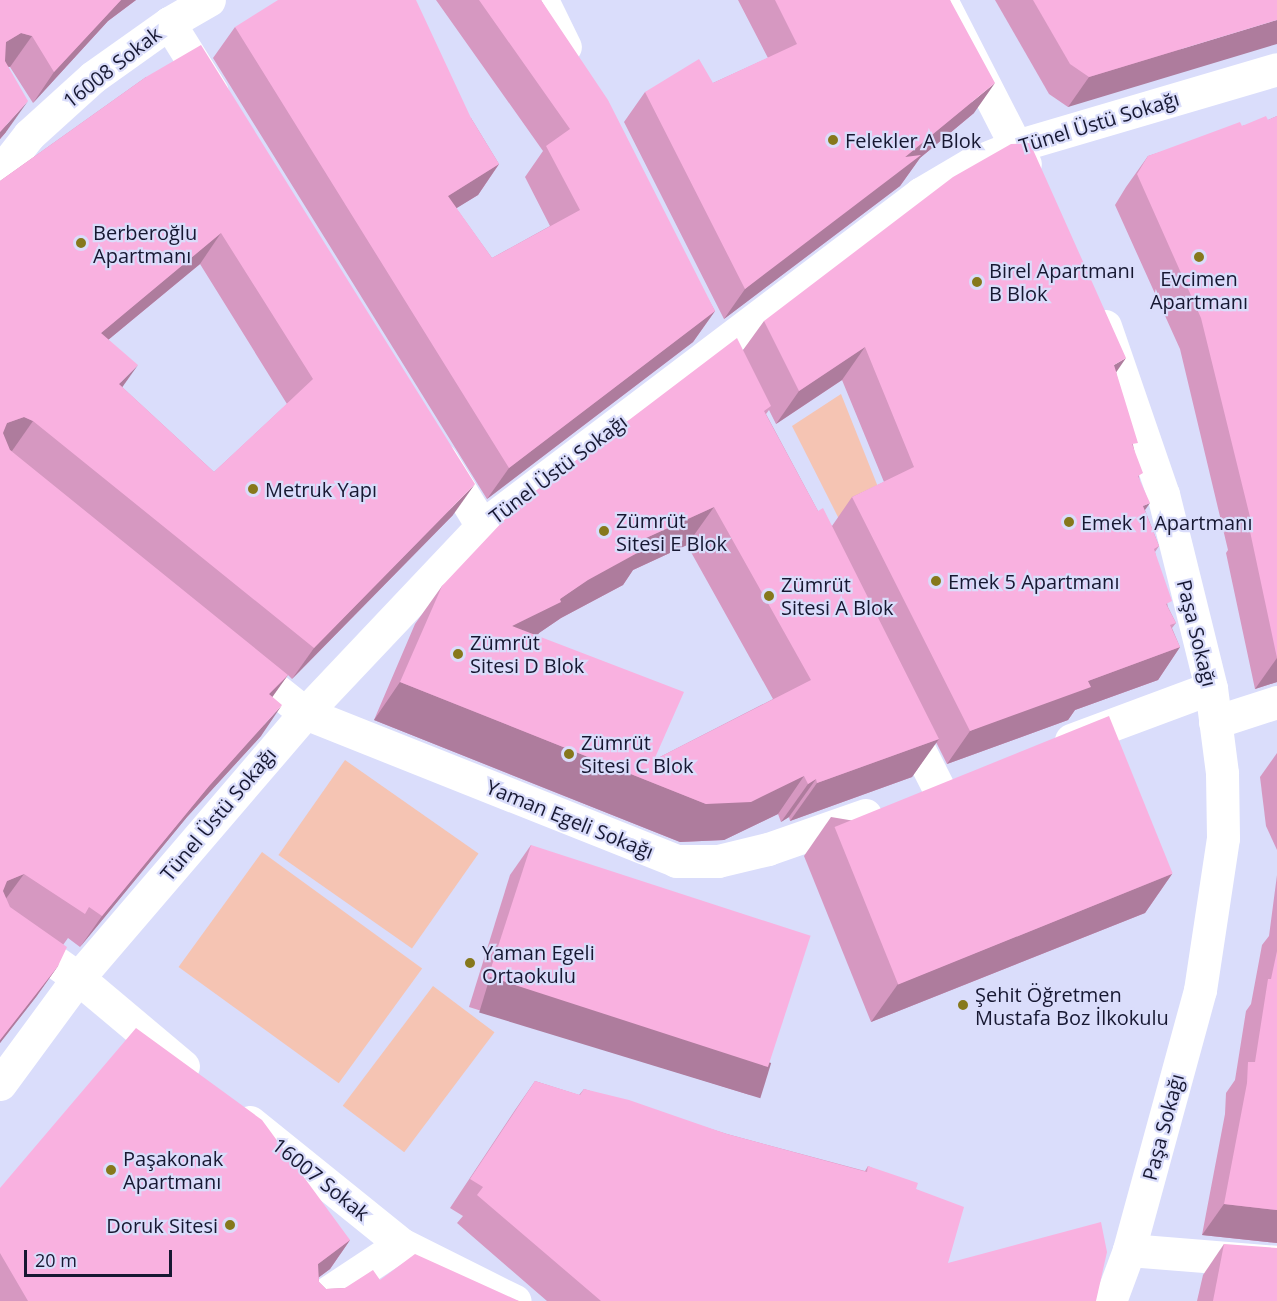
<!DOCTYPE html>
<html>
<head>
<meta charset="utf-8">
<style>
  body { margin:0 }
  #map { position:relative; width:1277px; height:1301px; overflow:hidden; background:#daddfb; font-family:"Open Sans",sans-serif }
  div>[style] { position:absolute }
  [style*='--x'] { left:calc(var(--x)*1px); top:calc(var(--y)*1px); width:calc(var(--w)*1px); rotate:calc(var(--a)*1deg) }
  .green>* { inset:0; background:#f5c4b3; transform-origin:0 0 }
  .minor>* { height:33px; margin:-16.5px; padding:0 16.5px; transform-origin:16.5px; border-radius:16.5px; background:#fff }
  .wall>* { inset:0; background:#d698c1 }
  .shaded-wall>* { inset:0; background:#ae7c9d; transform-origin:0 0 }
  .building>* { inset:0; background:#f9b1e0; transform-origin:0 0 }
  .dots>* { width:16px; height:16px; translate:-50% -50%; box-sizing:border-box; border:3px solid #daddfb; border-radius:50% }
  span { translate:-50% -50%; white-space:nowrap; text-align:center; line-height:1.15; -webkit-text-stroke:4.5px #daddfb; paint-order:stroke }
  .street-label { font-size:20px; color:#171832 }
  .poi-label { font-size:20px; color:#171832 }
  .left { translate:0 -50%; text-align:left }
  .right { translate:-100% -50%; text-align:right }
  .scale { position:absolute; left:24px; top:1250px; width:148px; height:27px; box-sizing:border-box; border:3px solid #171832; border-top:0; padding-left:8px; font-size:18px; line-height:21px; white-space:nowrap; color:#171832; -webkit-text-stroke:4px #daddfb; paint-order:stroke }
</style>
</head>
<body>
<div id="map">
  <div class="green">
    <div style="clip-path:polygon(841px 394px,882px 497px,840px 521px,792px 426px)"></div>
    <div style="left:345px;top:760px;width:163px;height:116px;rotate:35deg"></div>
    <div style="left:262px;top:852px;width:198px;height:142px;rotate:36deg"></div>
    <div style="left:433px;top:986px;width:77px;height:150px;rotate:37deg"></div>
  </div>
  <div class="minor">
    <div style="--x:542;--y:0;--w:52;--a:63.9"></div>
    <div style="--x:941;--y:0;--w:184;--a:62.9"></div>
    <div style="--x:169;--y:23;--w:81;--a:58.1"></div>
    <div style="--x:0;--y:172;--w:47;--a:-51.9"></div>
    <div style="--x:29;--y:135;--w:86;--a:-42.2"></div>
    <div style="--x:93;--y:77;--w:93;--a:-35.4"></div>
    <div style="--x:169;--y:23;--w:46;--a:-29.9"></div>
    <div style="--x:1105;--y:326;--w:178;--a:71"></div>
    <div style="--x:1163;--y:494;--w:200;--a:76.1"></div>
    <div style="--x:1211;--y:688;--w:86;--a:82.6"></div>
    <div style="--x:1222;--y:773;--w:65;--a:89.1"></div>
    <div style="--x:1223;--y:838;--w:154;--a:98.6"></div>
    <div style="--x:1200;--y:990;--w:270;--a:105.3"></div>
    <div style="--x:1129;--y:1250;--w:54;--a:110.4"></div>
    <div style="--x:441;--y:459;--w:79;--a:58.5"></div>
    <div style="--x:241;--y:662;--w:82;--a:38.6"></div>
    <div style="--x:305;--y:713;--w:399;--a:21.7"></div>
    <div style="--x:676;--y:861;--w:42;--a:0"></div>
    <div style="--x:718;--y:861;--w:51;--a:-13.5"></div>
    <div style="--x:768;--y:849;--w:103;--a:-19.3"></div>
    <div style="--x:904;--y:720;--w:77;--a:63.1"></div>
    <div style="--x:1215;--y:722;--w:65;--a:-17.9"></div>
    <div style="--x:1071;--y:740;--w:149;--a:-20.4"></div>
    <div style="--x:0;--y:923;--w:95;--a:35.2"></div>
    <div style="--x:78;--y:978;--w:137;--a:40"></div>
    <div style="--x:0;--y:1084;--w:132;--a:-53.7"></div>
    <div style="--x:78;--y:978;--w:349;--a:-49.4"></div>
    <div style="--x:305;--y:713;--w:257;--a:-46.6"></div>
    <div style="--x:482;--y:526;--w:550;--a:-37.16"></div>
    <div style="--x:920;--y:194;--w:59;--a:-30.5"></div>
    <div style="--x:971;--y:164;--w:48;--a:-21.8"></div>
    <div style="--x:1016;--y:146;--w:272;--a:-16.4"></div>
    <div style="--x:250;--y:1122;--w:194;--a:38.9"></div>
    <div style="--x:401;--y:1244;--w:127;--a:26.6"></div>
    <div style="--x:1129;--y:1250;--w:148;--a:4.6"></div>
    <div style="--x:315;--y:1301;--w:103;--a:-33.5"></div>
  </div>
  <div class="wall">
    <div style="clip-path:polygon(0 0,136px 0,108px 21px,33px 103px,10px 67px,8px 67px,6px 132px,0 139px)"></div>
    <div style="clip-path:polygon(436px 0,541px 0,715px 311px,693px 342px,487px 499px,213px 58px,235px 27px,471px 118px,499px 164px,478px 195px,456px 208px,492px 258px,550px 226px,525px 177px,543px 151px)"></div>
    <div style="clip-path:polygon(738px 0,950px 0,974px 113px,920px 158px,900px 186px,724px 319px,624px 122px,645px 92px,713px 83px,768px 58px)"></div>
    <div style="clip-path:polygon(995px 0,1277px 0,1068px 107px,1049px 94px)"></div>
    <div style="clip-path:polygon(evenodd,146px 77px,453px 515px,292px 679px,288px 675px,272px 696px,261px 736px,187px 817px,80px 947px,68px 938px,63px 945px,58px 966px,36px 997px,0 1043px,0 181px,146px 77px,200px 264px,287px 404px,214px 472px,122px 387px,108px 340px,200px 264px)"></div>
    <div style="clip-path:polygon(1277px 116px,1277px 682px,1255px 689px,1226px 553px,1228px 550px,1180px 349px,1115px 205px,1126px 187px,1148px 156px,1242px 126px,1268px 120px)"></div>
    <div style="clip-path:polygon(evenodd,764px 321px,1116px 372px,1134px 449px,1145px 510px,1159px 546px,1155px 552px,1168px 607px,1176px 623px,1172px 628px,1180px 647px,1158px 680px,1075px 710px,1068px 720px,947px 764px,936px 742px,912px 777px,790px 821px,789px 817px,781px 822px,778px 814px,724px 840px,680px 842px,374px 720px,415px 624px,442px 586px,743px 350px,764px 321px,842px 380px,884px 482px,852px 497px,832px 526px,818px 511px,766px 414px,769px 410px,776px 424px,842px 380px,764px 321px,687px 545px,773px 699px,654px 760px,537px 636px,539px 633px,561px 618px,623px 585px,633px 570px,687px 545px)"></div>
    <div style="clip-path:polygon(1277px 753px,1277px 850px,1266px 826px,1260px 777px)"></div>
    <div style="clip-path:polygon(831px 817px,1172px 874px,1145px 913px,871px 1022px,804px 856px)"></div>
    <div style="clip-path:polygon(531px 845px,750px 1095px,469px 1007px,510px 875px)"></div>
    <div style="clip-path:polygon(1277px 875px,1277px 1243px,1202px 1235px,1225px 1114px,1226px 1093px,1235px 1080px,1246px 1011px,1251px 1004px,1262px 945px,1269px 936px)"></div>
    <div style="clip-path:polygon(535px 1081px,579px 1095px,584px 1089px,727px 1134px,865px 1171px,868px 1166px,916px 1189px,948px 1263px,1096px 1301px,547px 1301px,457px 1223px,463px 1216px,450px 1208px,515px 1110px)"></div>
    <div style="clip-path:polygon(0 1188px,350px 1240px,330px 1269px,319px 1277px,319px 1282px,326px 1289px,345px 1288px,380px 1280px,519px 1301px,0 1301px)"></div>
    <div style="clip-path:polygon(1224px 1244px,1277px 1301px,1197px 1301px,1203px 1275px)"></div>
  </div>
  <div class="shaded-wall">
    <div style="clip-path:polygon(121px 0,136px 0,108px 21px,33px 103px,54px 72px)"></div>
    <div style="clip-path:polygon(1277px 20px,1277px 44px,1068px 107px,1089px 77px)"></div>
    <div style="clip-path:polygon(21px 33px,32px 36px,10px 67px,0 64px,6px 42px)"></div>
    <div style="clip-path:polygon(995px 83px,974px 113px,920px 158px,900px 186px,724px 319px,745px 289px)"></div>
    <div style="clip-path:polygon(28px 101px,6px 132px,0 139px,0 132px)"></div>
    <div style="clip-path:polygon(499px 164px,478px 195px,426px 227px,448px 196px)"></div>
    <div style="clip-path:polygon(221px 233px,200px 264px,79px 364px,101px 333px)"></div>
    <div style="clip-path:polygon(715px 311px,693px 342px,487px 499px,509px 468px)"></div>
    <div style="clip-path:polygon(865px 347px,842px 380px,776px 424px,799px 391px)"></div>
    <div style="clip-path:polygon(1126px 358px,1104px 390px,1114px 365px)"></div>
    <div style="clip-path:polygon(138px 365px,116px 396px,119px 384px)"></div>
    <div style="clip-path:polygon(24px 417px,33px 421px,12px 451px,2px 447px,0 434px,7px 423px)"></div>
    <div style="clip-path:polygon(475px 484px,453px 515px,292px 679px,314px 648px)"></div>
    <div style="clip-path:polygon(1150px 503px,1127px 535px,1143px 506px)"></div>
    <div style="clip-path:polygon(714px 507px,687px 545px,633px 570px,623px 585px,561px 618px,539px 633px,534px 640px,512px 626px,560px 599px,646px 538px)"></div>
    <div style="clip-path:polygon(1180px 647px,1158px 680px,1075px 710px,1068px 720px,947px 764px,970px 731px,1088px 681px)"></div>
    <div style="clip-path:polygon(1277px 658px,1277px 682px,1255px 689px)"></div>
    <div style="clip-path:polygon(288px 675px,266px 706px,269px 694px)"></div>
    <div style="clip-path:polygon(400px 682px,706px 804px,804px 776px,778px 814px,724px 840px,680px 842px,374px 720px)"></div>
    <div style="clip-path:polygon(282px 705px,261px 736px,187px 817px,80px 947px,102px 916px,209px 786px)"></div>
    <div style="clip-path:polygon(939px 739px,912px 777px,790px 821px,817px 783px)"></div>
    <div style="clip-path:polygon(816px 779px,789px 817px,781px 822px,808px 784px)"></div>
    <div style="clip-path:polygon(24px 874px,2px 904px,0 890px,7px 881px)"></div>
    <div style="clip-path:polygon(1172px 874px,1145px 913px,871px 1022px,898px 984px)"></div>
    <div style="clip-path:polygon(58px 966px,36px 997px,0 1043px,0 1040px)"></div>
    <div style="left:490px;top:977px;width:294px;height:37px;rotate:17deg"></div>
    <div style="clip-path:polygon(1224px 1204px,1277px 1210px,1277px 1243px,1202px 1235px)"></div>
    <div style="clip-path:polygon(350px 1240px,330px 1269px,298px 1293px,318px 1264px)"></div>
  </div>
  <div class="building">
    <div style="clip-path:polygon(0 0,121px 0,54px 72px,32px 36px,21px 33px,6px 42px,5px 61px,28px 101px,0 132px)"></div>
    <div style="clip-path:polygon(278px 0,416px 0,471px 118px,499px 164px,448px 196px,492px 258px,580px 210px,546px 146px,570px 129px,479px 0,541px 0,608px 100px,715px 311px,509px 468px,235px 27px)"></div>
    <div style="clip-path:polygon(775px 0,950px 0,995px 83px,905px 157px,921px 155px,745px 289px,645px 92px,699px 59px,713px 83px,797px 44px)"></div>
    <div style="clip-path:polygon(1033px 0,1277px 0,1277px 20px,1089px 77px,1070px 64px)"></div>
    <div style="clip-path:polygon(evenodd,201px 45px,475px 484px,314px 648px,33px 421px,24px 417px,7px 423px,3px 433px,10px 450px,288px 675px,269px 694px,282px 705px,209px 786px,102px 916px,89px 907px,85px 914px,24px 874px,7px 881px,3px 891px,10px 907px,67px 947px,58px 966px,0 1040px,0 181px,146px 77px,201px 45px,221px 233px,313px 379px,214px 472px,119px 384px,138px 365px,101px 333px,221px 233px)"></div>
    <div style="clip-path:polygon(1266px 116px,1268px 120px,1277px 116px,1277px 658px,1248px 522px,1251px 521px,1201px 318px,1137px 174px,1148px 156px,1240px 122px,1242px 126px)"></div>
    <div style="clip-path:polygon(1030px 143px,1126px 358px,1114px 365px,1138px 443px,1132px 444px,1143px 473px,1138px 476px,1150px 503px,1143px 506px,1159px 546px,1154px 549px,1172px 601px,1166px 604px,1176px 623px,1170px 625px,1180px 647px,1088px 681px,1091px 687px,970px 731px,852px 497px,914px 467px,865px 347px,799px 391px,764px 321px,953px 177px,1011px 144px)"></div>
    <div style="clip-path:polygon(evenodd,737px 338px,771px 406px,764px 411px,818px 511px,823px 508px,939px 739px,817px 783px,816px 779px,808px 784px,804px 776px,751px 802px,706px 804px,400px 682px,442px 586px,521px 502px,737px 338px,714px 507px,811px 680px,654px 760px,684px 692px,512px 626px,561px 602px,560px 599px,588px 580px,650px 546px,646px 538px,714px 507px)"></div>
    <div style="left:1109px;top:716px;width:170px;height:296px;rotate:68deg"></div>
    <div style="left:531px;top:845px;width:294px;height:138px;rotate:18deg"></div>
    <div style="clip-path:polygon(1277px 951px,1277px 1210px,1224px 1204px,1247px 1083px,1248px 1062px,1255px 1062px,1268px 979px,1271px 979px)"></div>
    <div style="clip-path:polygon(136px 1028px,262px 1120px,350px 1240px,318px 1264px,319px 1282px,326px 1289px,345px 1288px,373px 1270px,380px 1280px,415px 1254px,519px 1301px,28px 1301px,0 1253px,0 1188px)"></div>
    <div style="clip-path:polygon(535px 1081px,580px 1095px,584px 1089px,629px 1100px,727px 1134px,867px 1172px,868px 1166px,918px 1183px,916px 1189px,964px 1207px,948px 1263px,1101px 1222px,1107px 1252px,1096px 1301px,601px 1301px,477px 1195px,483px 1187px,470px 1179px)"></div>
    <div style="clip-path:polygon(1224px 1244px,1277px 1248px,1277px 1301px,1213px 1301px)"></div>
  </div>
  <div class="dots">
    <div style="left:833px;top:140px;background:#86781c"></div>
    <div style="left:81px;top:243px;background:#86781c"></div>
    <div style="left:1199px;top:257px;background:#86781c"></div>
    <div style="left:977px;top:282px;background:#86781c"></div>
    <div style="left:253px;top:489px;background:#86781c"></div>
    <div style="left:1069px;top:522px;background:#86781c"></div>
    <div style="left:604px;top:531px;background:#86781c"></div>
    <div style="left:936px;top:581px;background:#86781c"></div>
    <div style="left:769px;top:596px;background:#86781c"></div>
    <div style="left:458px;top:654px;background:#86781c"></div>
    <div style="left:569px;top:754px;background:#86781c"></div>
    <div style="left:470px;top:963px;background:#86781c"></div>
    <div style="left:963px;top:1005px;background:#86781c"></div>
    <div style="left:111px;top:1170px;background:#86781c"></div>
    <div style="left:230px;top:1225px;background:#86781c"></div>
  </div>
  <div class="street-label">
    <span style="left:112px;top:67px;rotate:-38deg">16008 Sokak</span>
    <span style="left:1099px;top:122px;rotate:-17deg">Tünel Üstü Sokağı</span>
    <span style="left:558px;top:469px;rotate:-37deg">Tünel Üstü Sokağı</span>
    <span style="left:1197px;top:633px;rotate:76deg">Paşa Sokağı</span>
    <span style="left:218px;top:814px;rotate:-50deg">Tünel Üstü Sokağı</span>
    <span style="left:570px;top:819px;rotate:22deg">Yaman Egeli Sokağı</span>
    <span style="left:1163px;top:1127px;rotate:-75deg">Paşa Sokağı</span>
    <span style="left:321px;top:1179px;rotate:39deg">16007 Sokak</span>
  </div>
  <div class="poi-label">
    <span class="left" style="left:845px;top:140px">Felekler A Blok</span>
    <span class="left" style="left:93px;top:244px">Berberoğlu<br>Apartmanı</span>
    <span class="left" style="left:989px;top:282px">Birel Apartmanı<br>B Blok</span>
    <span style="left:1199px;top:290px">Evcimen<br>Apartmanı</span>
    <span class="left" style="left:265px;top:489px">Metruk Yapı</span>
    <span class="left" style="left:616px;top:532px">Zümrüt<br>Sitesi E Blok</span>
    <span class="left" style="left:1081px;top:522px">Emek 1 Apartmanı</span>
    <span class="left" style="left:948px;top:581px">Emek 5 Apartmanı</span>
    <span class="left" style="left:781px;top:596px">Zümrüt<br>Sitesi A Blok</span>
    <span class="left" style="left:470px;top:654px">Zümrüt<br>Sitesi D Blok</span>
    <span class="left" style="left:581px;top:754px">Zümrüt<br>Sitesi C Blok</span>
    <span class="left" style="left:482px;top:964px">Yaman Egeli<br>Ortaokulu</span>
    <span class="left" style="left:975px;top:1006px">Şehit Öğretmen<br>Mustafa Boz İlkokulu</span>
    <span class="left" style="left:123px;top:1170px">Paşakonak<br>Apartmanı</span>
    <span class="right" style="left:218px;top:1225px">Doruk Sitesi</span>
  </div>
  <div class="scale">20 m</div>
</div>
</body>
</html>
